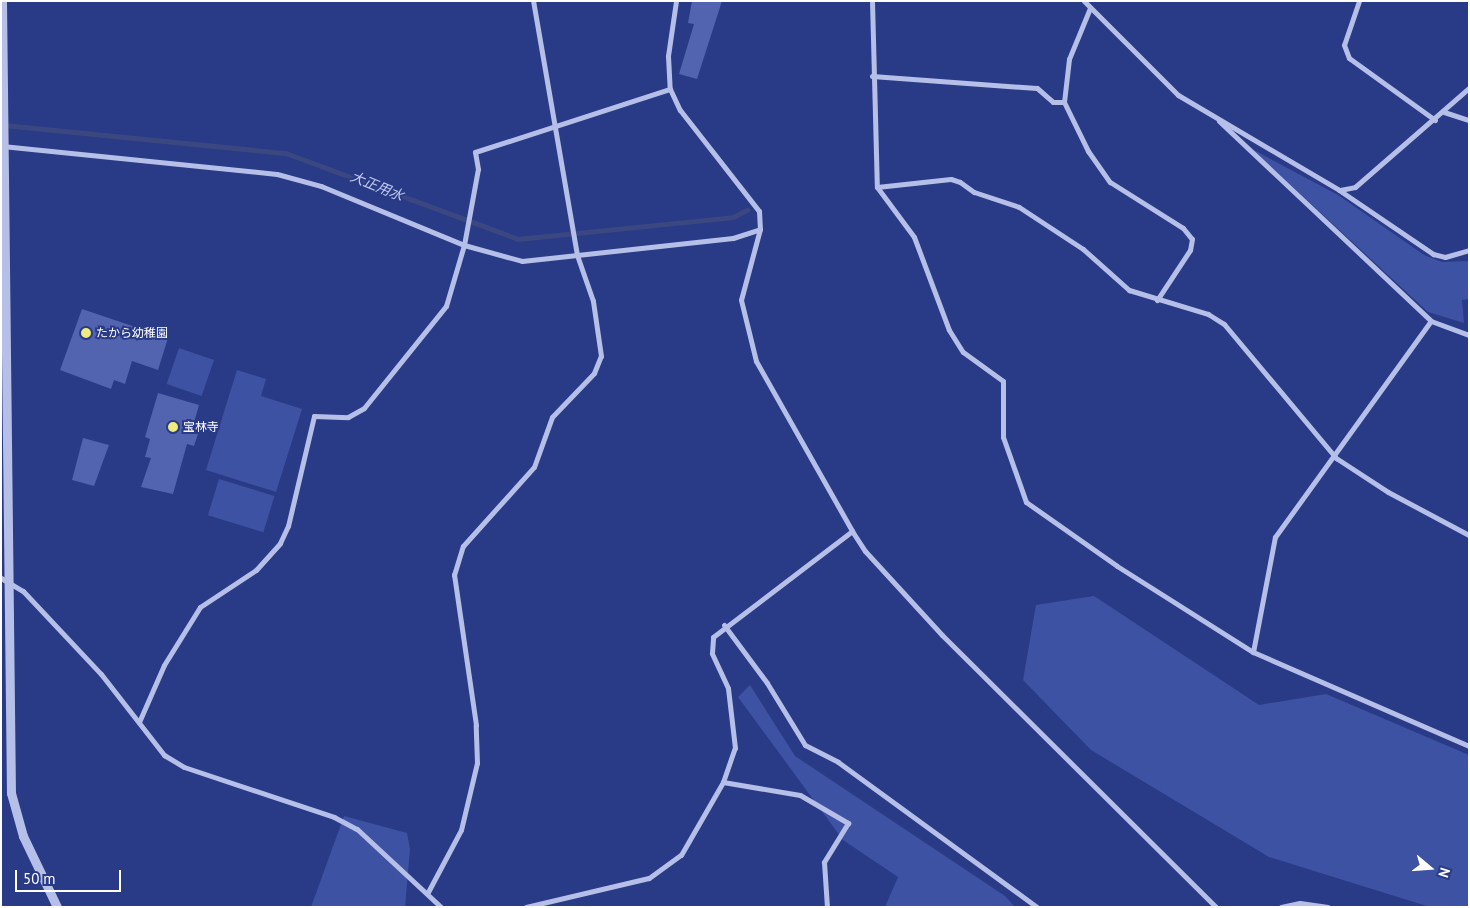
<!DOCTYPE html>
<html>
<head>
<meta charset="utf-8">
<style>
  body { margin:0 }
  #map { position:relative; width:1470px; height:908px; overflow:hidden; background:#293a87; font-family:"PT Sans","Noto Sans JP",sans-serif }
  div>[style] { position:absolute }
  [style*='--x'] { left:calc(var(--x)*1px); top:calc(var(--y)*1px); width:calc(var(--w)*1px); rotate:calc(var(--a)*1deg) }
  .green>* { inset:0; background:#3e52a4; transform-origin:0 0 }
  .stream>* { height:4.5px; margin:-2.25px; padding:0 2.25px; transform-origin:2.25px; border-radius:2.25px; background:#3b4780 }
  .building>* { inset:0; background:#5263af }
  .minor>* { height:5px; margin:-2.5px; padding:0 2.5px; transform-origin:2.5px; border-radius:2.5px; background:#b5bfe8 }
  .tertiary>* { height:9px; margin:-4.5px; padding:0 4.5px; transform-origin:4.5px; border-radius:4.5px; background:#b5bfe8 }
  .dots>* { width:14px; height:14px; translate:-50% -50%; box-sizing:border-box; border:2px solid #293a87; border-radius:50% }
  span { translate:-50% -50%; white-space:nowrap; text-align:center; line-height:1.15; -webkit-text-stroke:4px #293a87; paint-order:stroke }
  .poi-label { font-size:12px; color:#fff }
  .left { translate:0 -50%; text-align:left }
  .water-label { font-size:14px; color:#c1caef; font-style:italic }
  .frame { position:absolute; inset:0; border:2px solid #fff; pointer-events:none }
  .north { position:absolute; left:1405px; top:843px; width:50px; height:50px; -webkit-text-stroke:4px #293a87; paint-order:stroke; rotate:108deg; font-size:14px; font-weight:700; line-height:20px; text-align:center; color:#fff }
  .north::after { content:''; display:block; margin:auto; width:18px; height:22px; background:#fff; clip-path:polygon(50% 0,100% 100%,50% 72%,0 100%) }
  .scale { position:absolute; left:15px; top:870px; width:106px; height:22px; box-sizing:border-box; border:2px solid #fff; border-top:0; padding-left:6px; font-size:15px; line-height:18px; white-space:nowrap; color:#fff; -webkit-text-stroke:4px #293a87; paint-order:stroke }
</style>
</head>
<body>
<div id="map">
  <div class="green">
    <div style="clip-path:polygon(1252px 149px,1338px 195px,1424px 255px,1442px 262px,1469px 261px,1469px 299px,1462px 300px,1464px 323px,1428px 312px)"></div>
    <div style="left:179px;top:348px;width:37px;height:38px;rotate:19deg"></div>
    <div style="clip-path:polygon(237px 370px,266px 379px,261px 396px,302px 409px,276px 492px,206px 470px)"></div>
    <div style="left:219px;top:479px;width:58px;height:38px;rotate:17deg"></div>
    <div style="clip-path:polygon(1094px 596px,1259px 705px,1326px 694px,1469px 755px,1469px 907px,1430px 907px,1269px 857px,1091px 750px,1023px 680px,1036px 605px)"></div>
    <div style="clip-path:polygon(750px 685px,795px 756px,1005px 896px,1015px 907px,885px 907px,898px 877px,843px 840px,738px 697px)"></div>
    <div style="clip-path:polygon(344px 816px,407px 833px,410px 849px,405px 907px,311px 907px)"></div>
  </div>
  <div class="stream">
    <div style="--x:4;--y:125;--w:283;--a:5.7"></div>
    <div style="--x:286;--y:153;--w:247;--a:20.3"></div>
    <div style="--x:518;--y:239;--w:216;--a:-5.8"></div>
    <div style="--x:733;--y:217;--w:16;--a:-27"></div>
  </div>
  <div class="building">
    <div style="clip-path:polygon(692px 1px,722px 1px,697px 79px,679px 74px,694px 24px,688px 23px)"></div>
    <div style="clip-path:polygon(82px 309px,168px 338px,158px 370px,132px 361px,125px 384px,114px 380px,111px 389px,60px 370px)"></div>
    <div style="clip-path:polygon(158px 393px,199px 405px,193px 426px,200px 428px,194px 446px,187px 444px,173px 494px,141px 487px,151px 458px,145px 457px,150px 439px,145px 437px)"></div>
    <div style="clip-path:polygon(83px 438px,109px 445px,94px 486px,72px 480px)"></div>
  </div>
  <div class="minor">
    <div style="--x:676;--y:1;--w:56;--a:98.3"></div>
    <div style="--x:668;--y:56;--w:33;--a:87"></div>
    <div style="--x:670;--y:89;--w:23;--a:65"></div>
    <div style="--x:680;--y:110;--w:128;--a:52"></div>
    <div style="--x:759;--y:211;--w:18;--a:87"></div>
    <div style="--x:760;--y:229;--w:73;--a:105"></div>
    <div style="--x:741;--y:300;--w:63;--a:76.2"></div>
    <div style="--x:756;--y:361;--w:195;--a:60.5"></div>
    <div style="--x:852;--y:531;--w:24;--a:57"></div>
    <div style="--x:865;--y:551;--w:114;--a:47.5"></div>
    <div style="--x:942;--y:635;--w:386;--a:44.8"></div>
    <div style="--x:872;--y:1;--w:186;--a:88.5"></div>
    <div style="--x:877;--y:187;--w:62;--a:53.5"></div>
    <div style="--x:914;--y:237;--w:99;--a:69.4"></div>
    <div style="--x:949;--y:330;--w:26;--a:58"></div>
    <div style="--x:963;--y:352;--w:49;--a:35.9"></div>
    <div style="--x:1003;--y:381;--w:56;--a:90"></div>
    <div style="--x:1003;--y:437;--w:69;--a:70.5"></div>
    <div style="--x:1026;--y:502;--w:111;--a:35.1"></div>
    <div style="--x:1117;--y:566;--w:161;--a:32.3"></div>
    <div style="--x:1253;--y:652;--w:236;--a:23.5"></div>
    <div style="--x:1084;--y:1;--w:133;--a:45"></div>
    <div style="--x:1178;--y:95;--w:187;--a:30.5"></div>
    <div style="--x:1339;--y:190;--w:114;--a:34.2"></div>
    <div style="--x:1433;--y:254;--w:12;--a:14"></div>
    <div style="--x:1445;--y:257;--w:25;--a:-16"></div>
    <div style="--x:1359;--y:1;--w:46;--a:108.8"></div>
    <div style="--x:1344;--y:45;--w:14;--a:69"></div>
    <div style="--x:1349;--y:58;--w:106;--a:35.8"></div>
    <div style="--x:1090;--y:8;--w:55;--a:112.4"></div>
    <div style="--x:1069;--y:59;--w:43;--a:96.6"></div>
    <div style="--x:1064;--y:102;--w:55;--a:63.9"></div>
    <div style="--x:1088;--y:151;--w:38;--a:55"></div>
    <div style="--x:1110;--y:182;--w:86;--a:32.2"></div>
    <div style="--x:1183;--y:228;--w:14;--a:51"></div>
    <div style="--x:1192;--y:239;--w:11;--a:100"></div>
    <div style="--x:1190;--y:250;--w:60;--a:123.4"></div>
    <div style="--x:872;--y:76;--w:165;--a:4.2"></div>
    <div style="--x:1037;--y:88;--w:21;--a:41"></div>
    <div style="--x:1053;--y:102;--w:11;--a:0"></div>
    <div style="--x:1444;--y:112;--w:26;--a:18"></div>
    <div style="--x:1219;--y:121;--w:291;--a:43.3"></div>
    <div style="--x:1431;--y:321;--w:40;--a:20.2"></div>
    <div style="--x:2;--y:146;--w:276;--a:5.8"></div>
    <div style="--x:277;--y:174;--w:46;--a:15.3"></div>
    <div style="--x:321;--y:186;--w:155;--a:22.4"></div>
    <div style="--x:464;--y:245;--w:60;--a:15.4"></div>
    <div style="--x:522;--y:261;--w:212;--a:-6.2"></div>
    <div style="--x:733;--y:238;--w:28;--a:-18"></div>
    <div style="--x:877;--y:187;--w:74;--a:-6.2"></div>
    <div style="--x:951;--y:179;--w:9;--a:18"></div>
    <div style="--x:960;--y:182;--w:17;--a:36"></div>
    <div style="--x:974;--y:192;--w:47;--a:18.4"></div>
    <div style="--x:1019;--y:207;--w:77;--a:33.3"></div>
    <div style="--x:1083;--y:249;--w:62;--a:41.7"></div>
    <div style="--x:1129;--y:290;--w:83;--a:16.9"></div>
    <div style="--x:1208;--y:314;--w:19;--a:32"></div>
    <div style="--x:1224;--y:324;--w:175;--a:50.1"></div>
    <div style="--x:1336;--y:458;--w:62;--a:33.2"></div>
    <div style="--x:1388;--y:492;--w:92;--a:28"></div>
    <div style="--x:1340;--y:190;--w:15;--a:-11"></div>
    <div style="--x:1355;--y:187;--w:151;--a:-41"></div>
    <div style="--x:1;--y:578;--w:26;--a:31"></div>
    <div style="--x:23;--y:591;--w:114;--a:46.8"></div>
    <div style="--x:101;--y:674;--w:103;--a:52.1"></div>
    <div style="--x:164;--y:755;--w:23;--a:31"></div>
    <div style="--x:184;--y:767;--w:158;--a:18.4"></div>
    <div style="--x:334;--y:817;--w:26;--a:28"></div>
    <div style="--x:357;--y:829;--w:115;--a:42.9"></div>
    <div style="--x:724;--y:625;--w:72;--a:53.4"></div>
    <div style="--x:767;--y:683;--w:73;--a:58.5"></div>
    <div style="--x:805;--y:745;--w:37;--a:27"></div>
    <div style="--x:838;--y:762;--w:246;--a:36.1"></div>
    <div style="--x:1253;--y:652;--w:117;--a:-79.2"></div>
    <div style="--x:1275;--y:537;--w:266;--a:-54.2"></div>
    <div style="--x:139;--y:722;--w:62;--a:-66.3"></div>
    <div style="--x:164;--y:665;--w:68;--a:-58.2"></div>
    <div style="--x:200;--y:607;--w:67;--a:-33.5"></div>
    <div style="--x:256;--y:570;--w:36;--a:-48"></div>
    <div style="--x:280;--y:543;--w:19;--a:-65"></div>
    <div style="--x:288;--y:526;--w:113;--a:-76.7"></div>
    <div style="--x:314;--y:416;--w:34;--a:2"></div>
    <div style="--x:348;--y:417;--w:18;--a:-29"></div>
    <div style="--x:364;--y:408;--w:131;--a:-51.2"></div>
    <div style="--x:446;--y:306;--w:64;--a:-73.6"></div>
    <div style="--x:464;--y:245;--w:77;--a:-79.6"></div>
    <div style="--x:478;--y:169;--w:17;--a:-100"></div>
    <div style="--x:475;--y:152;--w:205;--a:-17.9"></div>
    <div style="--x:723;--y:782;--w:78;--a:9.6"></div>
    <div style="--x:800;--y:795;--w:56;--a:30.3"></div>
    <div style="--x:848;--y:823;--w:46;--a:121.6"></div>
    <div style="--x:824;--y:862;--w:45;--a:86.2"></div>
    <div style="--x:428;--y:892;--w:70;--a:-62"></div>
    <div style="--x:461;--y:830;--w:69;--a:-76.6"></div>
    <div style="--x:477;--y:763;--w:38;--a:-92"></div>
    <div style="--x:476;--y:725;--w:152;--a:-98.3"></div>
    <div style="--x:454;--y:575;--w:30;--a:-73"></div>
    <div style="--x:463;--y:546;--w:106;--a:-48.1"></div>
    <div style="--x:534;--y:467;--w:53;--a:-70.2"></div>
    <div style="--x:552;--y:417;--w:61;--a:-46.3"></div>
    <div style="--x:594;--y:373;--w:18;--a:-68"></div>
    <div style="--x:601;--y:356;--w:56;--a:-98.3"></div>
    <div style="--x:593;--y:301;--w:49;--a:-109.2"></div>
    <div style="--x:577;--y:255;--w:258;--a:-99.8"></div>
    <div style="--x:526;--y:907;--w:126;--a:-13.3"></div>
    <div style="--x:649;--y:878;--w:39;--a:-36"></div>
    <div style="--x:681;--y:855;--w:84;--a:-60.1"></div>
    <div style="--x:723;--y:782;--w:36;--a:-71"></div>
    <div style="--x:735;--y:748;--w:60;--a:-96.7"></div>
    <div style="--x:728;--y:688;--w:38;--a:-115"></div>
    <div style="--x:712;--y:653;--w:16;--a:-86"></div>
    <div style="--x:713;--y:637;--w:175;--a:-37.3"></div>
    <div style="--x:1281;--y:907;--w:19;--a:-12"></div>
    <div style="--x:1300;--y:903;--w:28;--a:8"></div>
  </div>
  <div class="tertiary">
    <div style="--x:2;--y:1;--w:792;--a:89.35"></div>
    <div style="--x:11;--y:793;--w:45;--a:74.4"></div>
    <div style="--x:23;--y:836;--w:79;--a:64.4"></div>
  </div>
  <div class="dots">
    <div style="left:86px;top:333px;background:#efeb7c"></div>
    <div style="left:173px;top:427px;background:#efeb7c"></div>
  </div>
  <div class="poi-label">
    <span class="left" style="left:96px;top:333px">たから幼稚園</span>
    <span class="left" style="left:183px;top:427px">宝林寺</span>
  </div>
  <div class="water-label">
    <span style="left:377px;top:186px;rotate:22deg">大正用水</span>
  </div>
  <div class="frame"></div>
  <div class="north">N</div>
  <div class="scale">50 m</div>
</div>
</body>
</html>
